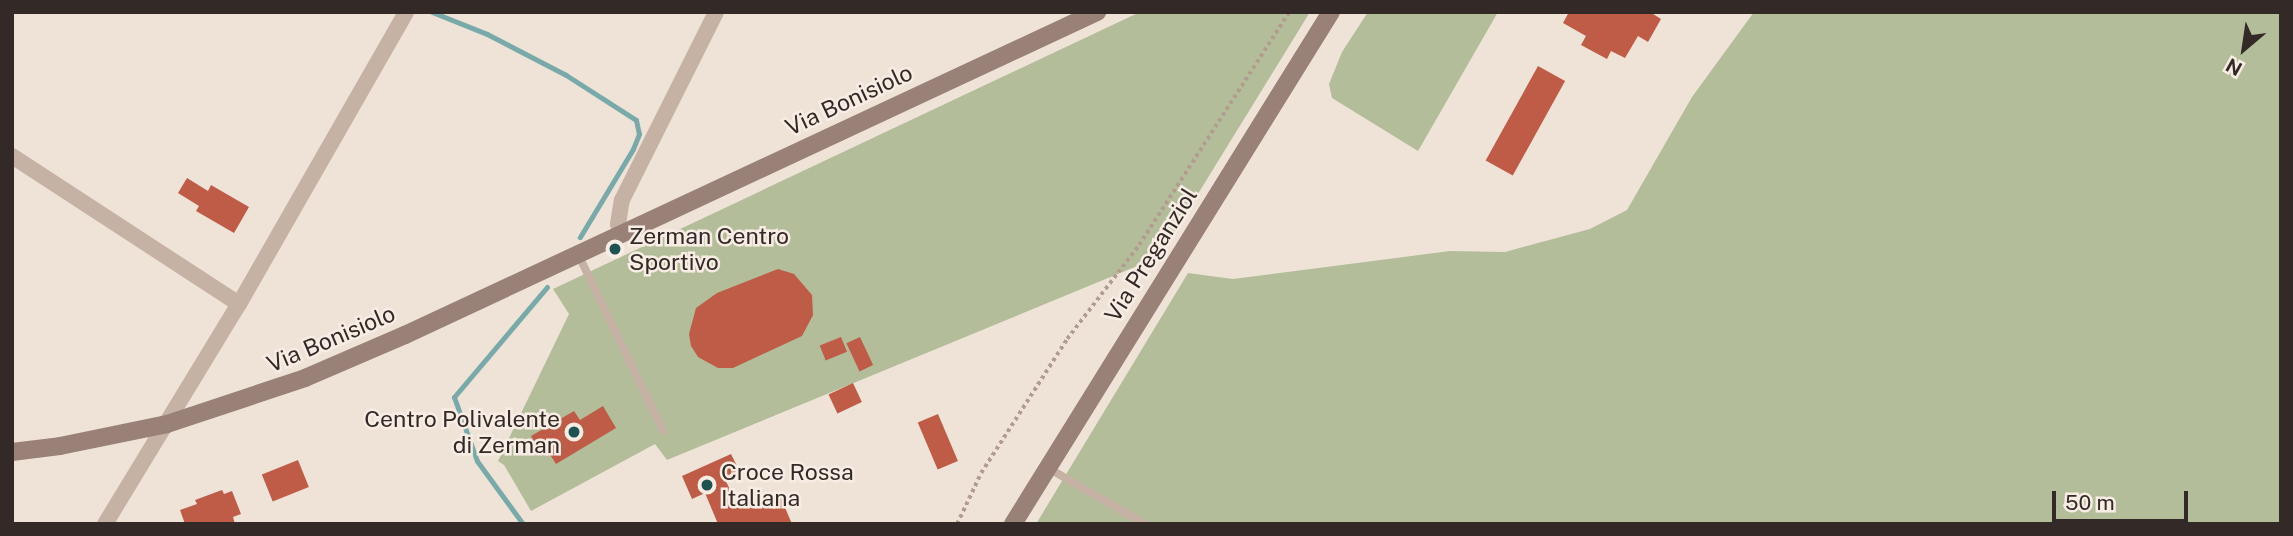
<!DOCTYPE html>
<html>
<head>
<meta charset="utf-8">
<style>
  body { margin:0 }
  #map { position:relative; width:2293px; height:536px; overflow:hidden; background:#efe3d8; font-family:"Public Sans",sans-serif }
  div>[style] { position:absolute }
  [style*='--x'] { left:calc(var(--x)*1px); top:calc(var(--y)*1px); width:calc(var(--w)*1px); rotate:calc(var(--a)*1deg) }
  .green>* { inset:0; background:#b3bd9a }
  .stream>* { height:5px; margin:-2.5px; padding:0 2.5px; transform-origin:2.5px; border-radius:2.5px; background:#79aaa9 }
  .building>* { inset:0; background:#bf5c47; transform-origin:0 0 }
  .path>* { height:3.5px; margin-top:-1.75px; transform-origin:0; background:repeating-linear-gradient(90deg,#b29c90 0 3.5px,transparent 0 7px) }
  .lane>* { height:8px; margin:-4px; padding:0 4px; transform-origin:4px; border-radius:4px; background:#c6b2a5 }
  .street>* { height:16px; margin:-8px; padding:0 8px; transform-origin:8px; border-radius:8px; background:#c6b2a5 }
  .secondary>* { height:18px; margin:-9px; padding:0 9px; transform-origin:9px; border-radius:9px; background:#9a8177 }
  .dots>* { width:19px; height:19px; translate:-50% -50%; box-sizing:border-box; border:4px solid #f7ede4; border-radius:50% }
  span { translate:-50% -50%; white-space:nowrap; text-align:center; line-height:1.15; -webkit-text-stroke:5px #f7ede4; paint-order:stroke }
  .street-label { font-size:23px; color:#332926 }
  .poi-label { font-size:23px; color:#332926 }
  .left { translate:0 -50%; text-align:left }
  .right { translate:-100% -50%; text-align:right }
  .frame { position:absolute; inset:0; border:14px solid #332926; pointer-events:none }
  .north { position:absolute; left:2209px; top:14px; width:70px; height:70px; -webkit-text-stroke:5px #f7ede4; paint-order:stroke; rotate:209deg; font-size:19px; font-weight:700; line-height:28px; text-align:center; color:#332926 }
  .north::after { content:''; display:block; margin:auto; width:24px; height:32px; background:#332926; clip-path:polygon(50% 0,100% 100%,50% 72%,0 100%) }
  .scale { position:absolute; left:2052px; top:491px; width:136px; height:32px; box-sizing:border-box; border:4px solid #332926; border-top:0; padding-left:9px; font-size:21px; line-height:24px; white-space:nowrap; color:#332926; -webkit-text-stroke:5px #f7ede4; paint-order:stroke }
</style>
</head>
<body>
<div id="map">
  <div class="green">
    <div style="clip-path:polygon(1140px 12px,1310px 12px,1159px 257px,667px 460px,655px 444px,531px 511px,504px 465px,498px 461px,569px 314px,553px 289px)"></div>
    <div style="clip-path:polygon(1368px 12px,1498px 12px,1418px 151px,1332px 98px,1329px 84px,1342px 52px)"></div>
    <div style="clip-path:polygon(1754px 12px,2281px 12px,2281px 524px,1036px 524px,1188px 273px,1233px 279px,1450px 251px,1505px 252px,1590px 229px,1627px 210px,1692px 97px)"></div>
  </div>
  <div class="stream">
    <div style="--x:432;--y:12;--w:59;--a:21.8"></div>
    <div style="--x:487;--y:34;--w:89;--a:27.4"></div>
    <div style="--x:566;--y:75;--w:83;--a:32.7"></div>
    <div style="--x:636;--y:120;--w:14;--a:78"></div>
    <div style="--x:639;--y:134;--w:16;--a:112"></div>
    <div style="--x:633;--y:149;--w:103;--a:121.1"></div>
    <div style="--x:523;--y:524;--w:78;--a:-126.1"></div>
    <div style="--x:477;--y:461;--w:68;--a:-109.8"></div>
    <div style="--x:454;--y:397;--w:144;--a:-49.8"></div>
  </div>
  <div class="building">
    <div style="clip-path:polygon(1569px 12px,1650px 12px,1661px 19px,1648px 42px,1638px 36px,1625px 58px,1611px 51px,1607px 59px,1581px 45px,1586px 36px,1563px 23px)"></div>
    <div style="left:1538px;top:66px;width:31px;height:108px;rotate:29deg"></div>
    <div style="clip-path:polygon(187px 178px,208px 191px,211px 185px,249px 207px,234px 233px,196px 211px,199px 206px,178px 193px)"></div>
    <div style="clip-path:polygon(778px 269px,794px 274px,812px 295px,813px 315px,802px 336px,733px 368px,718px 368px,698px 357px,691px 346px,689px 334px,696px 308px,717px 293px)"></div>
    <div style="left:841px;top:337px;width:16px;height:23px;rotate:68deg"></div>
    <div style="left:860px;top:337px;width:31px;height:15px;rotate:65deg"></div>
    <div style="left:853px;top:383px;width:21px;height:27px;rotate:65deg"></div>
    <div style="clip-path:polygon(603px 406px,616px 428px,556px 464px,549px 453px,543px 456px,531px 436px,574px 411px,580px 420px)"></div>
    <div style="left:938px;top:414px;width:51px;height:22px;rotate:67deg"></div>
    <div style="clip-path:polygon(731px 454px,739px 470px,724px 477px,738px 507px,765px 495px,769px 504px,781px 498px,792px 524px,718px 524px,705px 493px,692px 499px,682px 476px)"></div>
    <div style="left:298px;top:460px;width:29px;height:39px;rotate:68deg"></div>
    <div style="clip-path:polygon(222px 490px,224px 494px,232px 491px,241px 514px,233px 517px,235px 524px,185px 524px,180px 510px,197px 504px,195px 500px)"></div>
  </div>
  <div class="path">
    <div style="--x:957;--y:524;--w:56;--a:-64.8"></div>
    <div style="--x:981;--y:473;--w:159;--a:-57.3"></div>
    <div style="--x:1067;--y:339;--w:118;--a:-52.5"></div>
    <div style="--x:1139;--y:245;--w:277;--a:-57.2"></div>
  </div>
  <div class="lane">
    <div style="--x:578;--y:254;--w:196;--a:64.3"></div>
    <div style="--x:1048;--y:468;--w:112;--a:30"></div>
  </div>
  <div class="street">
    <div style="--x:12;--y:156;--w:271;--a:33.1"></div>
    <div style="--x:622;--y:233;--w:10;--a:-114"></div>
    <div style="--x:618;--y:224;--w:24;--a:-81"></div>
    <div style="--x:622;--y:200;--w:210;--a:-63.4"></div>
    <div style="--x:105;--y:524;--w:258;--a:-58.7"></div>
    <div style="--x:239;--y:304;--w:336;--a:-60.2"></div>
  </div>
  <div class="secondary">
    <div style="--x:12;--y:452;--w:48;--a:-7.1"></div>
    <div style="--x:60;--y:446;--w:109;--a:-11.6"></div>
    <div style="--x:167;--y:424;--w:145;--a:-18.4"></div>
    <div style="--x:305;--y:378;--w:109;--a:-23.3"></div>
    <div style="--x:405;--y:335;--w:764;--a:-25.02"></div>
    <div style="--x:1013;--y:524;--w:603;--a:-58.16"></div>
  </div>
  <div class="dots">
    <div style="left:615px;top:249px;background:#1e5151"></div>
    <div style="left:574px;top:432px;background:#1e5151"></div>
    <div style="left:707px;top:485px;background:#1e5151"></div>
  </div>
  <div class="street-label">
    <span style="left:849px;top:100px;rotate:-25deg">Via Bonisiolo</span>
    <span style="left:1151px;top:255px;rotate:-58deg">Via Preganziol</span>
    <span style="left:331px;top:339px;rotate:-23deg">Via Bonisiolo</span>
  </div>
  <div class="poi-label">
    <span class="left" style="left:629px;top:249px">Zerman Centro<br>Sportivo</span>
    <span class="right" style="left:560px;top:432px">Centro Polivalente<br>di Zerman</span>
    <span class="left" style="left:721px;top:485px">Croce Rossa<br>Italiana</span>
  </div>
  <div class="frame"></div>
  <div class="north">N</div>
  <div class="scale">50 m</div>
</div>
</body>
</html>
